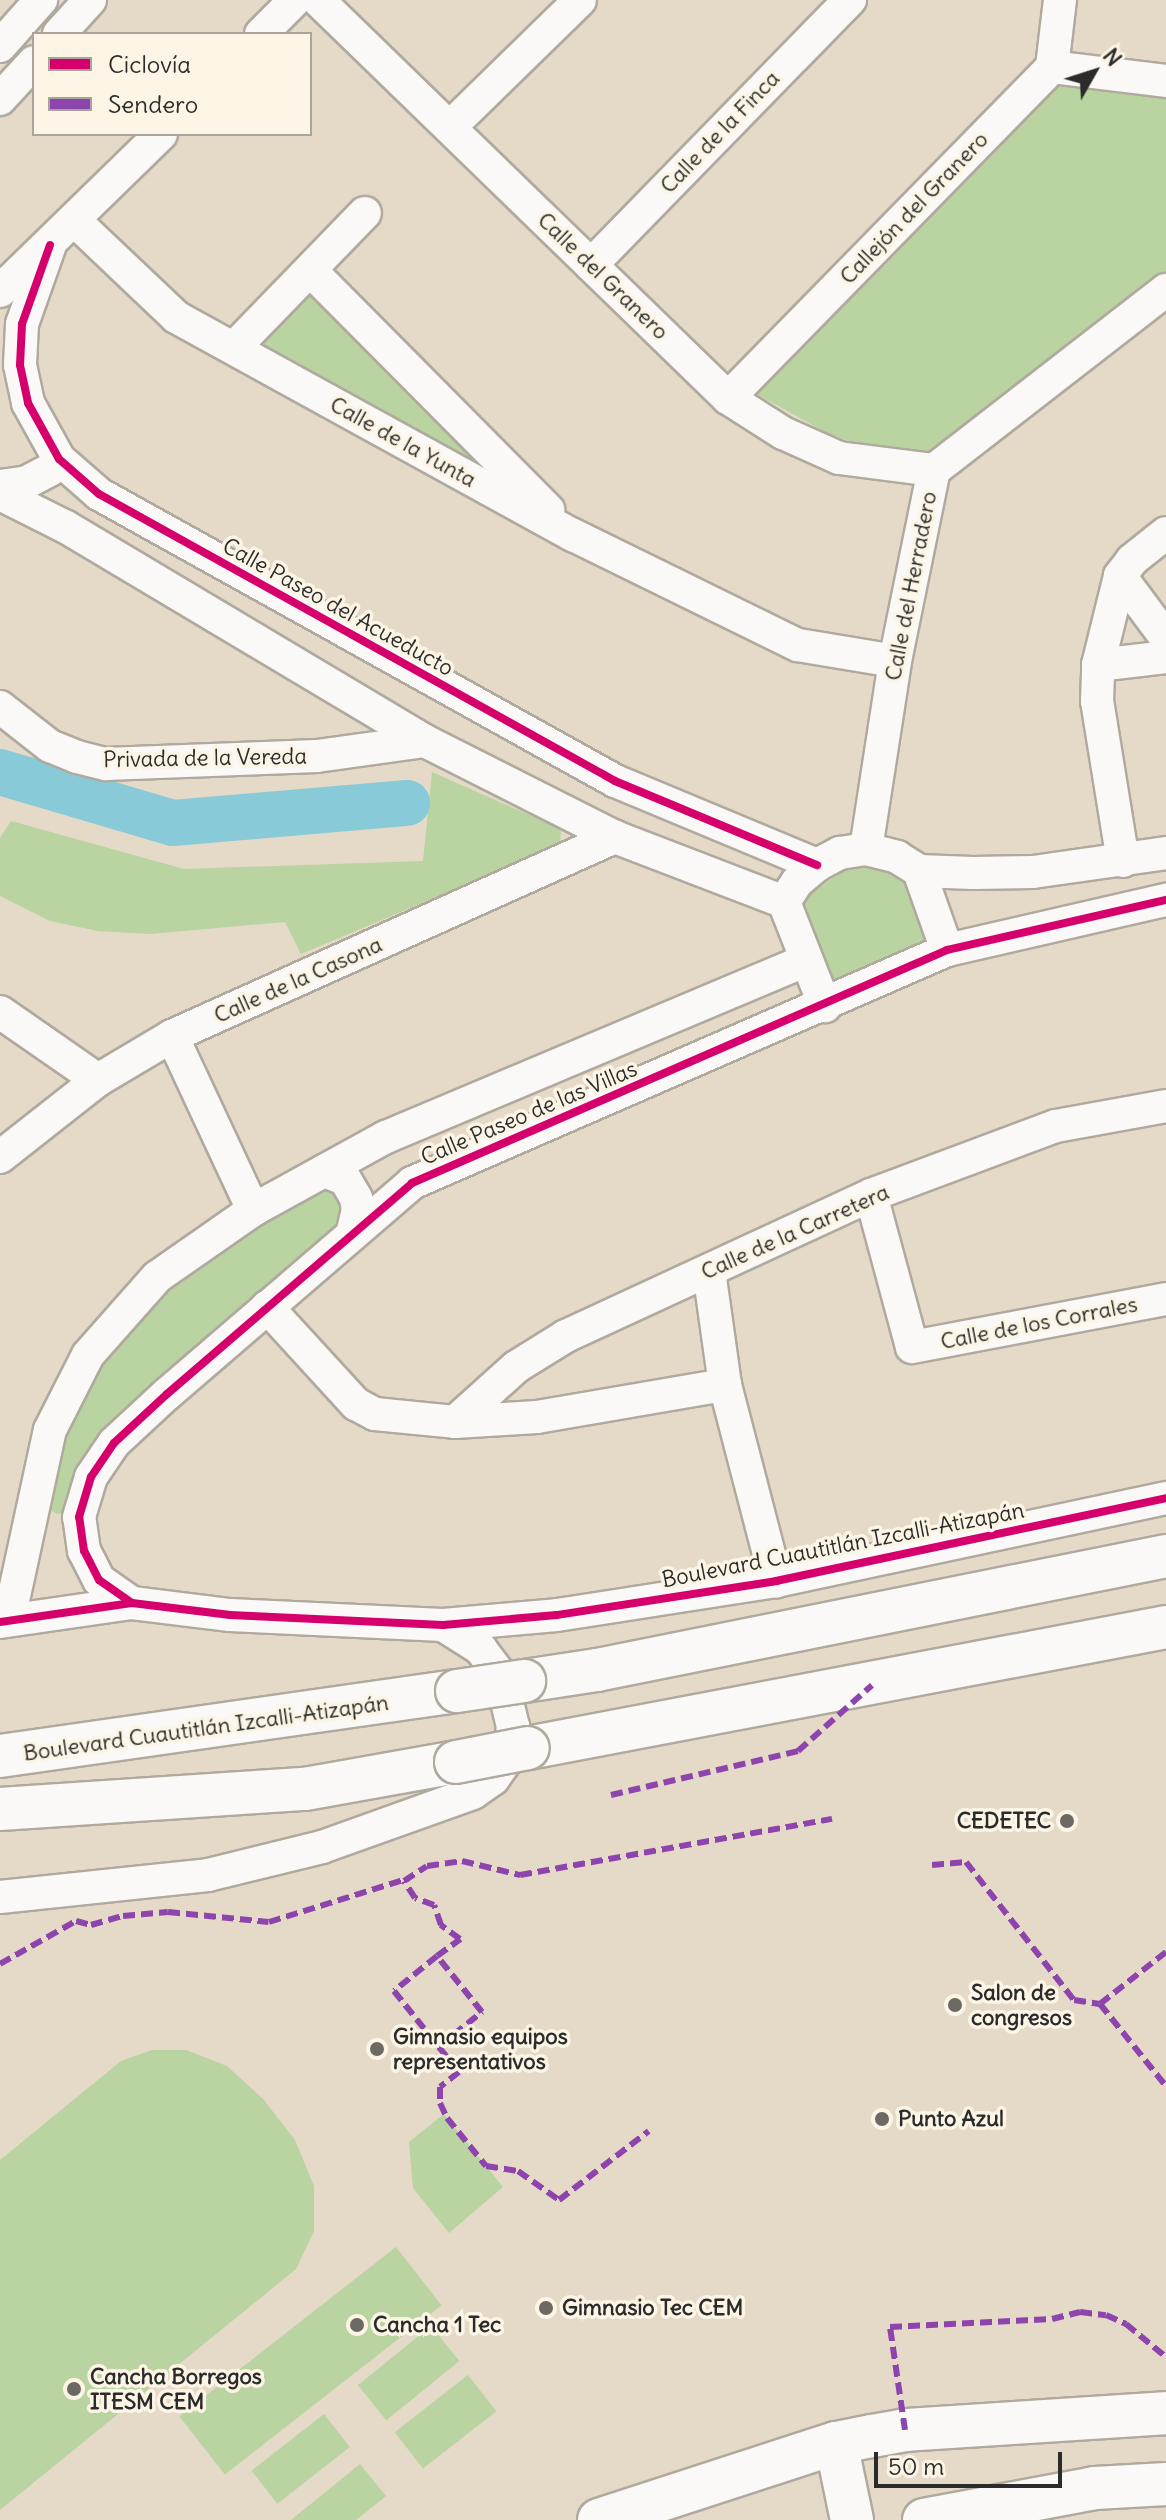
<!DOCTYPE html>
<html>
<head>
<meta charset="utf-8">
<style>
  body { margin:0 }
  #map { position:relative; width:1166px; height:2520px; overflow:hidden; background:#e5d9c8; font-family:Delius,sans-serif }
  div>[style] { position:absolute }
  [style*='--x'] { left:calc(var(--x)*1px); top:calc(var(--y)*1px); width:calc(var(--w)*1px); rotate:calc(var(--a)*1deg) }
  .green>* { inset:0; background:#b9d3a1; transform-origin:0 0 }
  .river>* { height:46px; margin:-23px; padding:0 23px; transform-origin:23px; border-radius:23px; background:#89cad8 }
  .roads { filter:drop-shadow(2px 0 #b0a99e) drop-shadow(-2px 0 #b0a99e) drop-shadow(0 2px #b0a99e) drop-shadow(0 -2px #b0a99e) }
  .minor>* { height:32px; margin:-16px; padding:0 16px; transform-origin:16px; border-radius:16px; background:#fbf9f7 }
  .major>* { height:42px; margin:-21px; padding:0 21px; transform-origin:21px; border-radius:21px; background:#fbf9f7 }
  .bridges { filter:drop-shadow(2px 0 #b0a99e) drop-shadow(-2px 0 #b0a99e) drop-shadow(0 2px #b0a99e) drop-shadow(0 -2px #b0a99e) }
  .major-bridge>* { height:42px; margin:-21px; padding:0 21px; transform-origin:21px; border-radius:21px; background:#fbf9f7 }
  .quiet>* { height:6px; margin-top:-3px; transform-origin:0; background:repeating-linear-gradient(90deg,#8e44ad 0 12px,transparent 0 18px) }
  .cycleway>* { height:8px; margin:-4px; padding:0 4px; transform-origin:4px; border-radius:4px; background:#d6006c }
  .dots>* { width:22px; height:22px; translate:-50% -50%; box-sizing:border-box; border:4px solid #fcf5e5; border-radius:50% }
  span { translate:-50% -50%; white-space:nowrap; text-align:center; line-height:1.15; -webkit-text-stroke:7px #fcf5e5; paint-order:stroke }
  .street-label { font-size:22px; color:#2b2b2b }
  .poi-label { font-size:22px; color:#2b2b2b; font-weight:700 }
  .right { translate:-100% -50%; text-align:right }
  .left { translate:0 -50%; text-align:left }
  .legend { position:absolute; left:32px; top:32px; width:280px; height:104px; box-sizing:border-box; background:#fcf5e5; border:2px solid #a8a49b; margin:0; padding:10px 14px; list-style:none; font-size:24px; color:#2b2b2b }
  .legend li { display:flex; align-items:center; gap:16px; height:40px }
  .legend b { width:40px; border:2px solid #a8a49b }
  .north { position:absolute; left:1054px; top:32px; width:80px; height:80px; -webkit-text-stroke:6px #fcf5e5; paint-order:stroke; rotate:51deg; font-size:22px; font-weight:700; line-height:32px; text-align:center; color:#2b2b2b }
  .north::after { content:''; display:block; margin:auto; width:28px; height:36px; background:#2b2b2b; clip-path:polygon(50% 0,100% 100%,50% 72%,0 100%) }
  .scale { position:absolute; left:874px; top:2452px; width:188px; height:36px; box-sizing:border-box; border:4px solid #2b2b2b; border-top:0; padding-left:10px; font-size:24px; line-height:28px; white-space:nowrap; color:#2b2b2b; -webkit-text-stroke:6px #fcf5e5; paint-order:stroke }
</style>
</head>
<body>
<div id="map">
  <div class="green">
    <div style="clip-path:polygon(1058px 80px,1166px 93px,1166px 274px,931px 464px,879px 452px,827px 433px,755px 393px)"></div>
    <div style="clip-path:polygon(312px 278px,542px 512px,243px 347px)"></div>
    <div style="clip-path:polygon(432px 772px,561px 829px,560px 845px,301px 954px,285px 922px,150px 934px,98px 931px,50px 921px,0 896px,0 838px,11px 821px,184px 869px,423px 861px)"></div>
    <div style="clip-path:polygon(853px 865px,907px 874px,929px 954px,848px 991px,831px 980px,801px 919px,801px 899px)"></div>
    <div style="clip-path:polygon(316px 1183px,344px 1196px,345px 1230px,115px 1430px,73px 1512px,57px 1514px,42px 1505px,57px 1430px,93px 1360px,172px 1274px)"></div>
    <div style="clip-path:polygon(152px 2050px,186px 2050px,227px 2066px,263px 2099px,295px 2140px,314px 2186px,314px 2231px,296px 2269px,0 2510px,0 2160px,121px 2061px)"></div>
    <div style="clip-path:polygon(444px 2114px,503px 2187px,449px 2233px,413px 2188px,409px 2142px)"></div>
    <div style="left:396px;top:2247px;width:74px;height:275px;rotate:52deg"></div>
    <div style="left:431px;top:2326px;width:45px;height:94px;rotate:51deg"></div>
    <div style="left:468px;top:2375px;width:46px;height:93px;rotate:52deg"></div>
    <div style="left:324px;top:2414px;width:42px;height:92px;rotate:52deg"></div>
    <div style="clip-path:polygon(360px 2464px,386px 2496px,356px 2520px,291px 2520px)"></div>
  </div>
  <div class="river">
    <div style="--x:0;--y:772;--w:180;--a:16.4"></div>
    <div style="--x:173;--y:823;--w:235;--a:-4.9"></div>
  </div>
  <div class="roads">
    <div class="minor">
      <div style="--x:318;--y:0;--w:571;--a:44.15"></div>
      <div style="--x:728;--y:398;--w:65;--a:32.5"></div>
      <div style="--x:783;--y:433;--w:61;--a:24.1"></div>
      <div style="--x:839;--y:458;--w:96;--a:7.2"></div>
      <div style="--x:59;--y:34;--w:46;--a:-47.6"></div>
      <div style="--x:261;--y:34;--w:48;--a:-45"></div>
      <div style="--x:0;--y:46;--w:62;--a:-48.3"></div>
      <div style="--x:1052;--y:67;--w:115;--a:7"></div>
      <div style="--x:0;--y:99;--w:50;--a:-47.4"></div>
      <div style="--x:451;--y:126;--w:180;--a:-44.3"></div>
      <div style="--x:75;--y:221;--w:139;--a:43.5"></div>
      <div style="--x:176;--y:317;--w:453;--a:28.8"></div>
      <div style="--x:573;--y:535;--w:250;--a:26.1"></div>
      <div style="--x:798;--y:645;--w:98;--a:9.4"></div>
      <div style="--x:50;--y:245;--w:84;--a:109.5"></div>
      <div style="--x:22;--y:324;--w:41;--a:92.8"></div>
      <div style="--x:20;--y:365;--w:39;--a:78"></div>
      <div style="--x:28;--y:403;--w:64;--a:61"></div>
      <div style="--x:59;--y:459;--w:53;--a:41.2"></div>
      <div style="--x:99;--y:494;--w:590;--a:29.08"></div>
      <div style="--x:615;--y:781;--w:219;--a:22.6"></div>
      <div style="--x:591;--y:265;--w:371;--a:-45.7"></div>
      <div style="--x:311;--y:271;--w:337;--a:45.2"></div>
      <div style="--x:0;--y:291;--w:225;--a:-44.3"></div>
      <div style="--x:234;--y:348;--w:188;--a:-45.9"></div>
      <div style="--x:728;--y:398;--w:463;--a:-45.6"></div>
      <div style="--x:1052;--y:67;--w:67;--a:-83.2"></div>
      <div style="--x:0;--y:486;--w:27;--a:-8"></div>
      <div style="--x:27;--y:482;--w:26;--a:-28"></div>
      <div style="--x:50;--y:470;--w:14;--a:-51"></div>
      <div style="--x:0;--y:494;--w:74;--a:26.6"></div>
      <div style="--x:66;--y:527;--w:418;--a:30.8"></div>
      <div style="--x:425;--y:741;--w:213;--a:26.8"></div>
      <div style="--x:615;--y:837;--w:181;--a:21"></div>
      <div style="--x:1120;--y:576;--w:77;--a:53.4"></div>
      <div style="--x:1098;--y:665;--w:68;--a:-6.7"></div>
      <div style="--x:0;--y:707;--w:63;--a:38"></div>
      <div style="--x:50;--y:746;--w:29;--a:22"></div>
      <div style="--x:77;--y:757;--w:30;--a:14"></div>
      <div style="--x:106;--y:764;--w:211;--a:-2.2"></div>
      <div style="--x:317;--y:756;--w:109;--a:-7.9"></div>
      <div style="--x:866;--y:849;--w:190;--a:-81.2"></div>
      <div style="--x:895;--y:661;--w:195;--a:-78.5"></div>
      <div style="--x:934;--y:470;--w:294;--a:-37.8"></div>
      <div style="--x:1123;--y:861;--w:162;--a:-99.2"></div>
      <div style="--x:1097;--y:701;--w:36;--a:-88"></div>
      <div style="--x:1098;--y:665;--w:92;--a:-76.1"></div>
      <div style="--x:1120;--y:576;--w:20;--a:-53"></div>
      <div style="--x:1132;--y:560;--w:43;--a:-38.5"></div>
      <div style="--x:919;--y:871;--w:84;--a:70.5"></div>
      <div style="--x:784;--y:902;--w:24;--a:-57"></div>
      <div style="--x:797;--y:882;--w:26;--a:-40"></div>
      <div style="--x:817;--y:865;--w:26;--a:-28"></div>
      <div style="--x:840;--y:853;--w:26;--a:-9"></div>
      <div style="--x:866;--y:849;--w:32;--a:14"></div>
      <div style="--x:897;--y:857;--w:26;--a:32"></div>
      <div style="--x:919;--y:871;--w:54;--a:2.1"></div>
      <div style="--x:973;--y:873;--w:60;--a:-1"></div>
      <div style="--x:1033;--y:872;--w:134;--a:-8.1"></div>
      <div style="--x:784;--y:902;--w:112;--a:68.5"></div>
      <div style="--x:0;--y:1012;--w:119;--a:34.8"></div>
      <div style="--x:172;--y:1036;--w:192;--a:65"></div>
      <div style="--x:0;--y:1157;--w:125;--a:-38.2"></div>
      <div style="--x:98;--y:1080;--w:86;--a:-30.7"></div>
      <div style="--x:172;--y:1036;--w:486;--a:-24.2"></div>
      <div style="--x:324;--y:1171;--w:22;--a:21"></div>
      <div style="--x:345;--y:1179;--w:22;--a:60"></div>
      <div style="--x:356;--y:1198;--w:11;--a:80"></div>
      <div style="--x:358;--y:1209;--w:26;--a:103"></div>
      <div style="--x:871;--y:1195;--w:157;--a:74.9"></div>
      <div style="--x:912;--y:1347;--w:258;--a:-10.7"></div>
      <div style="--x:709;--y:1271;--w:115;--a:82"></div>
      <div style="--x:725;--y:1385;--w:203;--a:75.4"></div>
      <div style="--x:267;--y:1307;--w:132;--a:47.5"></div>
      <div style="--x:356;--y:1404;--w:21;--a:28"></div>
      <div style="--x:375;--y:1414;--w:80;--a:5.7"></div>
      <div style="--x:455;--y:1422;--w:82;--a:-3.5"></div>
      <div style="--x:537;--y:1417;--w:191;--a:-9.7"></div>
      <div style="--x:455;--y:1422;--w:82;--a:-42"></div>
      <div style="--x:516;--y:1367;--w:59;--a:-31.8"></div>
      <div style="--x:566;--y:1336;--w:336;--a:-24.8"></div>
      <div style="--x:871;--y:1195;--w:197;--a:-20.5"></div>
      <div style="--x:1056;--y:1126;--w:112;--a:-10.3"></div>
      <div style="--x:132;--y:1603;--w:40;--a:-145.1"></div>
      <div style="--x:99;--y:1580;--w:33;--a:-117"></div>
      <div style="--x:84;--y:1551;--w:34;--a:-98"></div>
      <div style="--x:79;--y:1517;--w:42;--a:-73.3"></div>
      <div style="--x:91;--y:1477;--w:41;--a:-55.9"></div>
      <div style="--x:114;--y:1443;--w:72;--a:-42.8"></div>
      <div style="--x:167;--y:1394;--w:323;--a:-40.7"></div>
      <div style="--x:412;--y:1183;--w:584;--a:-23.53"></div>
      <div style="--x:947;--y:950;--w:225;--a:-12.9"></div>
      <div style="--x:9;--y:1619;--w:193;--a:-77.8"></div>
      <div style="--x:50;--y:1430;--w:84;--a:-63.1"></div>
      <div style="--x:88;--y:1355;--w:104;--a:-48.5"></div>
      <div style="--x:157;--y:1277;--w:117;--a:-34.9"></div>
      <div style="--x:253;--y:1210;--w:152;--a:-28.8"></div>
      <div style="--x:386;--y:1137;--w:454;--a:-22.8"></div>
      <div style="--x:0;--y:1622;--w:133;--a:-8.2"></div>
      <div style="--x:132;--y:1603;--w:99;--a:7"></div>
      <div style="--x:230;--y:1615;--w:213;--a:2.7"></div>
      <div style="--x:443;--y:1625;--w:114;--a:-5"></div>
      <div style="--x:557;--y:1615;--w:222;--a:-8.8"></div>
      <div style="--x:776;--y:1581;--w:399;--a:-12"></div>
      <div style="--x:0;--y:1897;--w:209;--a:-6"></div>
      <div style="--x:208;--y:1875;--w:117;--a:-13.8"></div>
      <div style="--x:322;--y:1847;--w:160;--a:-19.7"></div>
      <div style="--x:473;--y:1793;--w:24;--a:-35"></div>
      <div style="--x:493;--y:1779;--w:24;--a:-55"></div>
      <div style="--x:507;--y:1759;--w:33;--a:-79"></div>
      <div style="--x:513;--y:1727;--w:52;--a:-103.2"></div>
      <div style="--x:501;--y:1676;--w:34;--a:-127"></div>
      <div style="--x:481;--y:1649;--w:45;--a:-147.7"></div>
    </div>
    <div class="major">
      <div style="--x:524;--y:1681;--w:74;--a:-8.6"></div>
      <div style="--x:597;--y:1670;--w:580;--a:-11.33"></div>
      <div style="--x:528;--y:1748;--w:649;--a:-10.74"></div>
      <div style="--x:0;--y:1756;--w:462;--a:-8.1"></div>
      <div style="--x:0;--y:1809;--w:306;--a:-3.8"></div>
      <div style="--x:305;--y:1789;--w:153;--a:-10.1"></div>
      <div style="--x:836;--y:2443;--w:79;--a:78.3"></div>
      <div style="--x:599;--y:2520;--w:249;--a:-18"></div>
      <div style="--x:836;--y:2443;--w:37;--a:-11"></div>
      <div style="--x:872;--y:2436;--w:34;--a:-10"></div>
      <div style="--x:905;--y:2430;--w:262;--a:-3.7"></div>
      <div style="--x:924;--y:2520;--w:174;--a:-10.6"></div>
      <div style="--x:1095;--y:2488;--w:71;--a:-3.2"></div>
    </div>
  </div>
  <div class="bridges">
    <div class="major-bridge">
      <div style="--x:457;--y:1691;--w:68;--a:-8.5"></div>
      <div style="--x:456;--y:1762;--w:73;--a:-11"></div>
    </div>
  </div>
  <div class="quiet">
    <div style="--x:611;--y:1795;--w:192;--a:-13.2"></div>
    <div style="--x:798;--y:1751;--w:99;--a:-41.7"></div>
    <div style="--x:932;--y:1865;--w:34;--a:-5"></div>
    <div style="--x:966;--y:1862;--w:175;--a:52"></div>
    <div style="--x:1074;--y:2000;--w:26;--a:9"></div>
    <div style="--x:1166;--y:1952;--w:84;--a:141.8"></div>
    <div style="--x:1100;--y:2004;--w:105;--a:51.2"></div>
    <div style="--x:437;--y:1956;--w:29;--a:-36"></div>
    <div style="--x:460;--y:1939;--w:24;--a:-144"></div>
    <div style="--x:441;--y:1925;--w:21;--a:-109"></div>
    <div style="--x:434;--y:1905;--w:20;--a:-160"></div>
    <div style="--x:415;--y:1898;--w:20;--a:-123"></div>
    <div style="--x:404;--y:1881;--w:27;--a:-33"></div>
    <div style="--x:427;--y:1866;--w:35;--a:-8"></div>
    <div style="--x:462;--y:1861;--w:60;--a:13.6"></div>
    <div style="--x:520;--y:1875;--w:317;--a:-10.2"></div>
    <div style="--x:0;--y:1964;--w:87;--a:-29.5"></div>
    <div style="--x:76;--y:1921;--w:16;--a:15"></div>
    <div style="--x:91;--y:1925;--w:33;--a:-16"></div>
    <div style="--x:123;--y:1916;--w:45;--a:-5.1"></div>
    <div style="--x:168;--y:1912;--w:101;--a:5.7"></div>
    <div style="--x:269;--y:1922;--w:147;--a:-17.4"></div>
    <div style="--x:439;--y:2046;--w:55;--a:-38.3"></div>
    <div style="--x:482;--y:2012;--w:72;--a:-128.8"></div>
    <div style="--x:437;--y:1956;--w:55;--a:140.9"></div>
    <div style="--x:394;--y:1991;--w:104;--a:51.3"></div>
    <div style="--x:459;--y:2072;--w:24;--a:142"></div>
    <div style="--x:440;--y:2087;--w:16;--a:90"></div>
    <div style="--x:440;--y:2103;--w:17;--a:65"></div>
    <div style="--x:447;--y:2118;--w:62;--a:50.9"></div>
    <div style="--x:486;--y:2166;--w:32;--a:9"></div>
    <div style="--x:518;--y:2171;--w:50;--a:35.3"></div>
    <div style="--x:559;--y:2200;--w:113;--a:-37.5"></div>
    <div style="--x:905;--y:2430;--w:104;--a:-98.3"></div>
    <div style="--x:890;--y:2327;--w:162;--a:-2.8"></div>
    <div style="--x:1052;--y:2319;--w:29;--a:-14"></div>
    <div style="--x:1080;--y:2312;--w:26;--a:7"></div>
    <div style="--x:1106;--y:2315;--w:22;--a:24"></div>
    <div style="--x:1126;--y:2324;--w:52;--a:39.5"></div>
  </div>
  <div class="cycleway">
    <div style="--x:50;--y:245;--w:84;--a:109.5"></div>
    <div style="--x:22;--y:324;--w:41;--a:92.8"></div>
    <div style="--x:20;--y:365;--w:39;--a:78"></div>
    <div style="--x:28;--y:403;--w:64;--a:61"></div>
    <div style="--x:59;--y:459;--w:53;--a:41.2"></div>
    <div style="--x:99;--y:494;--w:590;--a:29.08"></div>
    <div style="--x:615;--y:781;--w:219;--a:22.6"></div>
    <div style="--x:132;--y:1603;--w:40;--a:-145.1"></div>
    <div style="--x:99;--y:1580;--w:33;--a:-117"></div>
    <div style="--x:84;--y:1551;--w:34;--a:-98"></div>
    <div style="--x:79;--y:1517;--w:42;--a:-73.3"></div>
    <div style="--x:91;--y:1477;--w:41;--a:-55.9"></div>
    <div style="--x:114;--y:1443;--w:72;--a:-42.8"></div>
    <div style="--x:167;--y:1394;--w:323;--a:-40.7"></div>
    <div style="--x:412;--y:1183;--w:584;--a:-23.53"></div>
    <div style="--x:947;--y:950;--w:225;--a:-12.9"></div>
    <div style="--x:0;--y:1622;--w:133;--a:-8.2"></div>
    <div style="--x:132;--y:1603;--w:99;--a:7"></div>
    <div style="--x:230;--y:1615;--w:213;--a:2.7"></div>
    <div style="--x:443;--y:1625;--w:114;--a:-5"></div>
    <div style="--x:557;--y:1615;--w:222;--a:-8.8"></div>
    <div style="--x:776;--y:1581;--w:399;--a:-12"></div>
  </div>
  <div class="dots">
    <div style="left:1067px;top:1821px;background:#6c6862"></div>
    <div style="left:955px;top:2005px;background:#6c6862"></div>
    <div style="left:377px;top:2049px;background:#6c6862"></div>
    <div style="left:882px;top:2119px;background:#6c6862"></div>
    <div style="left:546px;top:2308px;background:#6c6862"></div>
    <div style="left:357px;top:2325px;background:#6c6862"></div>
    <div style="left:74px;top:2389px;background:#6c6862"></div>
  </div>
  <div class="street-label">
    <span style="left:720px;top:132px;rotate:-46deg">Calle de la Finca</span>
    <span style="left:914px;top:208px;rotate:-46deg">Callejón del Granero</span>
    <span style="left:603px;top:276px;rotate:44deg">Calle del Granero</span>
    <span style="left:403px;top:442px;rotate:29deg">Calle de la Yunta</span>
    <span style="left:911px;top:586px;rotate:-79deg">Calle del Herradero</span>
    <span style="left:338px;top:607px;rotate:29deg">Calle Paseo del Acueducto</span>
    <span style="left:205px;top:758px;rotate:-1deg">Privada de la Vereda</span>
    <span style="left:298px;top:980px;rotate:-24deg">Calle de la Casona</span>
    <span style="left:529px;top:1113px;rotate:-23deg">Calle Paseo de las Villas</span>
    <span style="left:795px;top:1232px;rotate:-24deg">Calle de la Carretera</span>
    <span style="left:1039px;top:1323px;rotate:-11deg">Calle de los Corrales</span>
    <span style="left:843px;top:1545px;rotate:-11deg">Boulevard Cuautitlán Izcalli-Atizapán</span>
    <span style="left:206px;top:1728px;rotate:-8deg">Boulevard Cuautitlán Izcalli-Atizapán</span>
  </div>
  <div class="poi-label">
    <span class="right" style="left:1051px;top:1821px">CEDETEC</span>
    <span class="left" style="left:971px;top:2005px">Salon de<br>congresos</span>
    <span class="left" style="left:393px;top:2049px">Gimnasio equipos<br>representativos</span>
    <span class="left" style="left:898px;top:2119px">Punto Azul</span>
    <span class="left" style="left:562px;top:2308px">Gimnasio Tec CEM</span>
    <span class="left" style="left:373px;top:2325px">Cancha 1 Tec</span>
    <span class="left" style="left:90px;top:2389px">Cancha Borregos<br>ITESM CEM</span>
  </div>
  <ul class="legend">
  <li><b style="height:10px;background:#d6006c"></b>Ciclovía</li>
  <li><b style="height:10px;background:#8e44ad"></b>Sendero</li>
  </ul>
  <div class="north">N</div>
  <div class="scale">50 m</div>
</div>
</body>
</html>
